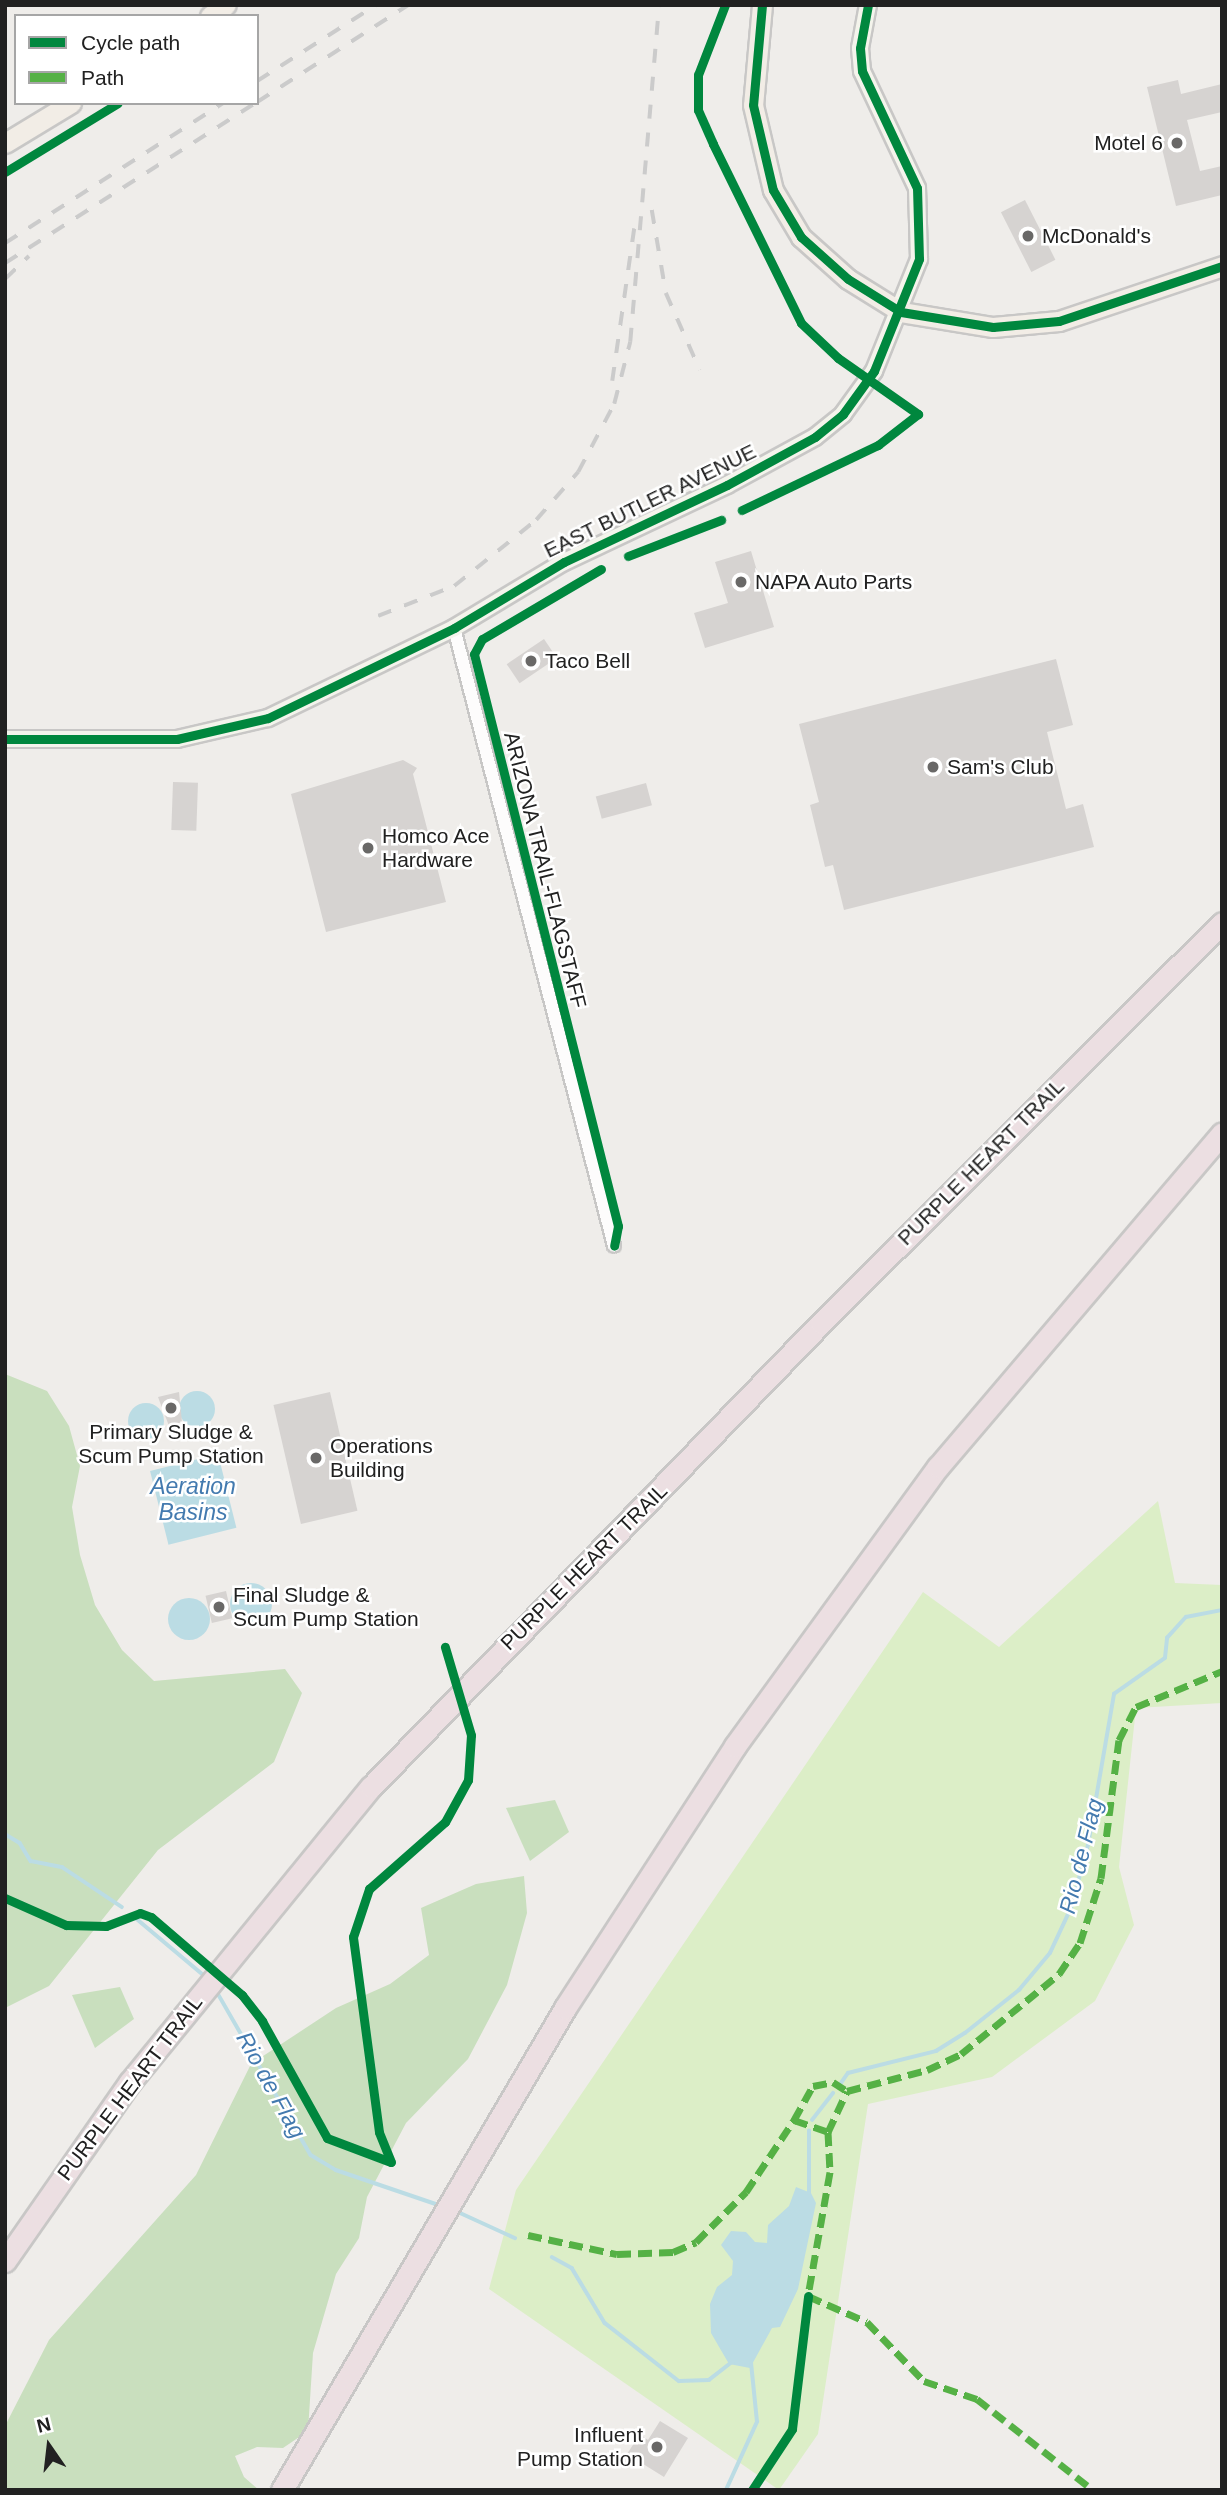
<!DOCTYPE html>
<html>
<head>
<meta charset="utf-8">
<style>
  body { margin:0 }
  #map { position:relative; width:1227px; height:2495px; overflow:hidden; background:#efedea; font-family:Helvetica,sans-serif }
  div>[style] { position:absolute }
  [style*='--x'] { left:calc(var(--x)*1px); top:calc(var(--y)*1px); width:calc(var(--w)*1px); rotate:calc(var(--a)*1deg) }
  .grass>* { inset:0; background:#dceec7 }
  .forest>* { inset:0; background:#c9dfbe }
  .water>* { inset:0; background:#bbdce4; transform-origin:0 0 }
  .round { border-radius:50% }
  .stream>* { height:3.5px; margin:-1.75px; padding:0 1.75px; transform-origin:1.75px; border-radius:1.75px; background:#bbdce4 }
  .building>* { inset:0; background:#d6d3d1; transform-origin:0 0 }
  .roads { filter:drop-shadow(2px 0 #c8c7c6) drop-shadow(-2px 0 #c8c7c6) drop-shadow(0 2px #c8c7c6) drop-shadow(0 -2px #c8c7c6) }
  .street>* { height:12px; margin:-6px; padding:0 6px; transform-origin:6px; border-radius:6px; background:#fdfcfc }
  .secondary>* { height:16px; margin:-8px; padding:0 8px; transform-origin:8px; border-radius:8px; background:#f4f4ec }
  .primary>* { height:19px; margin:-9.5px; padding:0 9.5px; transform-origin:9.5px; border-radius:9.5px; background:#f2ede6 }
  .highway>* { height:21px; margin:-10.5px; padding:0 10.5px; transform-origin:10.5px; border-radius:10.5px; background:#ecdfe2 }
  .rail>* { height:3.5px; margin-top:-1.75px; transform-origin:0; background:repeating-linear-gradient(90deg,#cbcbcb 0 14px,transparent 0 28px) }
  .quiet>* { height:7px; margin-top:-3.5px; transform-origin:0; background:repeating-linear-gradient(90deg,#55b145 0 14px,transparent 0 21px) }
  .cycleway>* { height:9px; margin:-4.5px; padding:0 4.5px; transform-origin:4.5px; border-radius:4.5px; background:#00873e }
  .dots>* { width:19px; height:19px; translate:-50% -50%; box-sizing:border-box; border:4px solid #fff; border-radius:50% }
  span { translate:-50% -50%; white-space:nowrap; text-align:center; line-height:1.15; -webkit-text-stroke:5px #fff; paint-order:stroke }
  .poi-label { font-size:21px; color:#212121 }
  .right { translate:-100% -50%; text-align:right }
  .left { translate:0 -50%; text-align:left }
  .street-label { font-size:21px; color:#212121 }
  .water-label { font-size:23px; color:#437aaf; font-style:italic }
  .frame { position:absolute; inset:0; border:7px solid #212121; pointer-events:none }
  .legend { position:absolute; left:14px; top:14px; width:245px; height:91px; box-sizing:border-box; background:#fff; border:2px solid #a6a6a6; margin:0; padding:9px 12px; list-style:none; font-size:21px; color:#212121 }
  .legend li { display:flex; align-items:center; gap:14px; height:35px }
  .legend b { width:35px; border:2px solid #a6a6a6 }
  .north { position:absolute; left:14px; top:2411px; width:70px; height:70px; -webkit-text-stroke:5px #fff; paint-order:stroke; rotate:346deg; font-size:19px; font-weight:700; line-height:28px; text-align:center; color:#212121 }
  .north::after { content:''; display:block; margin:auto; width:24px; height:32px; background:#212121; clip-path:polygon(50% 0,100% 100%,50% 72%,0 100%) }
</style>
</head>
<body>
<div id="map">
  <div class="grass">
    <div style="clip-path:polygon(1158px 1501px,1175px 1583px,1222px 1585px,1222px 1703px,1136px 1708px,1119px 1867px,1134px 1925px,1095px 2001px,992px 2077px,868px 2104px,818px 2434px,779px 2490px,489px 2289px,516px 2190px,923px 1592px,999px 1647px)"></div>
  </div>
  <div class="forest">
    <div style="clip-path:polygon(5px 1374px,47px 1391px,69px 1426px,80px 1466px,72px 1507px,80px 1555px,95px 1605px,122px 1650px,154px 1681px,285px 1669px,302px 1693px,274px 1762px,158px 1850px,49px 1986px,5px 2008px)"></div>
    <div style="clip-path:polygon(555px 1800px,569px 1832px,530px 1861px,506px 1808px)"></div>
    <div style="clip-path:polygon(524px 1876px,527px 1913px,507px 1985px,468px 2059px,406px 2123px,367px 2197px,359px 2238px,336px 2274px,313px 2353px,308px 2431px,283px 2448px,257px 2447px,235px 2456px,244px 2477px,259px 2490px,5px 2490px,5px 2426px,49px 2340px,196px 2175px,251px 2064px,336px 2008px,390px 1984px,429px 1955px,421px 1908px,476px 1884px)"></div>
    <div style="clip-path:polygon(120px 1987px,134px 2019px,95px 2048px,72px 1995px)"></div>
  </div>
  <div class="water">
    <div class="round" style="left:179px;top:1391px;width:36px;height:36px"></div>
    <div class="round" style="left:128px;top:1403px;width:36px;height:36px"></div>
    <div style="left:218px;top:1454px;width:76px;height:70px;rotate:76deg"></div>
    <div class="round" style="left:230px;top:1583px;width:42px;height:42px"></div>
    <div class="round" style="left:168px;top:1598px;width:42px;height:42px"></div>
    <div style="clip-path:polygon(796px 2187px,811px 2193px,816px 2203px,798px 2289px,780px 2327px,772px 2328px,750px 2368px,729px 2364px,711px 2333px,710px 2304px,717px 2287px,732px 2275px,733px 2261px,721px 2245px,731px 2231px,746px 2232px,755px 2242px,767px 2243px,768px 2225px,789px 2206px)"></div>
  </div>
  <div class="stream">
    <div style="--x:5;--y:1834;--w:17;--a:31"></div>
    <div style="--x:20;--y:1843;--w:21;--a:59"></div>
    <div style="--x:31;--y:1861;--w:32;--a:11"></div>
    <div style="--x:62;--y:1867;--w:72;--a:33.7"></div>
    <div style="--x:137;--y:1919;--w:92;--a:40.1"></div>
    <div style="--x:216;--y:1990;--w:190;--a:60.1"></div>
    <div style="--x:311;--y:2155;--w:29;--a:31"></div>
    <div style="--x:336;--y:2170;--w:112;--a:18.8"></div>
    <div style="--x:841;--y:2083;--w:12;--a:-55"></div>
    <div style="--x:848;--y:2073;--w:91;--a:-14"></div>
    <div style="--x:936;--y:2051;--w:34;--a:-32"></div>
    <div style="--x:965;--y:2033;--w:69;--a:-38.5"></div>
    <div style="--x:1019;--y:1990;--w:48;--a:-50"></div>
    <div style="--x:1050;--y:1953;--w:50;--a:-65"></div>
    <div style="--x:1071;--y:1908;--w:65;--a:-74.9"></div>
    <div style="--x:1088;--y:1845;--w:153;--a:-80.2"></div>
    <div style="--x:1114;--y:1694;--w:62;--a:-35.2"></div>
    <div style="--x:1165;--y:1658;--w:20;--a:-84"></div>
    <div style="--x:1167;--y:1638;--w:28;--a:-48"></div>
    <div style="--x:1186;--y:1617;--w:37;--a:-11"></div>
    <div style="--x:812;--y:2120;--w:34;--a:-52"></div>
    <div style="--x:809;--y:2198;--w:67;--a:-90"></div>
    <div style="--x:456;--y:2211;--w:65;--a:24.6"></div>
    <div style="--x:552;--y:2257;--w:23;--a:29"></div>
    <div style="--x:572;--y:2268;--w:64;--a:59"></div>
    <div style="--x:605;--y:2323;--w:94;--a:38.1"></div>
    <div style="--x:679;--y:2381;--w:30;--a:-2"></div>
    <div style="--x:709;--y:2380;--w:29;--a:-38"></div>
    <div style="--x:726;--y:2490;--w:75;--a:-65.5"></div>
    <div style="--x:757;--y:2422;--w:59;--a:-95.8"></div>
  </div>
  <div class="building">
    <div style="clip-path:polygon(1178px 80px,1181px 94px,1222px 84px,1222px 112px,1187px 120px,1200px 171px,1222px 166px,1222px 195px,1176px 206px,1147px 87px)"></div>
    <div style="left:1025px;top:200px;width:67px;height:27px;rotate:63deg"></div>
    <div style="clip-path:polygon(751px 551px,774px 627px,705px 648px,694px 613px,728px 603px,715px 562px)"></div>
    <div style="left:544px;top:639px;width:23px;height:45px;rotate:56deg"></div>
    <div style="clip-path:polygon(1056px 659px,1073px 725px,1047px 732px,1066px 809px,1083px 804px,1094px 847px,844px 910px,833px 865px,825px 867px,810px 805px,819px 802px,799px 724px)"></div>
    <div style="clip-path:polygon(403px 760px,417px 768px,413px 774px,446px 902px,326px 932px,291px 794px)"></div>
    <div style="left:173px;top:782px;width:25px;height:48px;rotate:2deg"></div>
    <div style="left:646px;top:783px;width:23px;height:52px;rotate:75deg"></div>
    <div style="clip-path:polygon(179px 1392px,182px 1422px,169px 1426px,158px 1397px)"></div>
    <div style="left:330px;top:1392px;width:122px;height:58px;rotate:77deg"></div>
    <div style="left:226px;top:1591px;width:28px;height:21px;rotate:77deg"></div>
    <div style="clip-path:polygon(660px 2421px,688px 2438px,664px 2477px,627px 2454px,640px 2434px,648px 2440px)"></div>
  </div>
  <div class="roads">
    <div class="street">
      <div style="--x:454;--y:628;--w:638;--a:75.48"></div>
    </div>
    <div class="secondary">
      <div style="--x:5;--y:739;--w:172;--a:0"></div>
      <div style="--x:177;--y:739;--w:93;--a:-13"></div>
      <div style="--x:268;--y:718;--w:207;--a:-25.8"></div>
      <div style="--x:454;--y:628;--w:128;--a:-31"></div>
      <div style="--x:564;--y:562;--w:180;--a:-25.3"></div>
      <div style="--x:727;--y:485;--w:100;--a:-28.6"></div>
      <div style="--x:815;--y:437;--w:36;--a:-39"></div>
      <div style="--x:843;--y:414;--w:53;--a:-54.2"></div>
      <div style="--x:874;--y:371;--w:121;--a:-68.1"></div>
      <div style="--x:919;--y:259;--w:71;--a:-91.6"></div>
      <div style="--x:917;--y:188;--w:129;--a:-115.2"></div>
      <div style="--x:862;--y:71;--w:23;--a:-95"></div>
      <div style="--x:860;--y:48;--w:44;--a:-79.5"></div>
    </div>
    <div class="primary">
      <div style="--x:762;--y:5;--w:100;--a:95.1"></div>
      <div style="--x:753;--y:105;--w:87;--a:76.8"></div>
      <div style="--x:773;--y:190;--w:55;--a:59.2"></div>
      <div style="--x:801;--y:237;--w:63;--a:41.8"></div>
      <div style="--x:848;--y:279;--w:62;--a:31.9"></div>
      <div style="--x:901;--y:312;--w:93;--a:9.3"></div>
      <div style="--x:993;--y:327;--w:66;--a:-5.2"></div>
      <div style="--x:1059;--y:321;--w:172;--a:-18.6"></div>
      <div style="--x:210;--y:16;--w:19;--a:-35"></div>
      <div style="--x:5;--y:143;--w:77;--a:-31.2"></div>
    </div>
    <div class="highway">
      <div style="--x:5;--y:2261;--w:218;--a:-55.1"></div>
      <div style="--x:130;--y:2082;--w:381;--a:-50.8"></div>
      <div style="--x:371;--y:1787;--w:646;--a:-45.88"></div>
      <div style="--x:821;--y:1323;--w:566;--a:-44.93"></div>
      <div style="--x:282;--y:2490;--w:559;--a:-59.58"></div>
      <div style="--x:565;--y:2008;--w:312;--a:-57"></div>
      <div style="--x:735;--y:1746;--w:345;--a:-54"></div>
      <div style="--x:938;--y:1467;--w:438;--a:-49.6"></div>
    </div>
  </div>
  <div class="rail">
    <div style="--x:257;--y:81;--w:141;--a:-32.6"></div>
    <div style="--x:257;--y:102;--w:179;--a:-32.7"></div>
    <div style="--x:652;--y:210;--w:84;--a:80.4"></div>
    <div style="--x:666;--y:293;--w:84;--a:66.2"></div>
    <div style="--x:5;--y:243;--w:259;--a:-32.7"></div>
    <div style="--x:5;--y:263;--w:297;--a:-32.6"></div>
    <div style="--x:5;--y:279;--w:33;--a:-44"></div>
    <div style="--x:612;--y:381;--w:154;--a:-81.8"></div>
    <div style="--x:378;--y:616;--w:82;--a:-21.5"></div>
    <div style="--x:454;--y:586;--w:105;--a:-38.8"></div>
    <div style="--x:536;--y:520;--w:64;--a:-48.8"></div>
    <div style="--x:578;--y:472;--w:77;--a:-62.1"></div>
    <div style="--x:614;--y:404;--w:64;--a:-75.5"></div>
    <div style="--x:630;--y:342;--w:338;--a:-85.1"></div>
  </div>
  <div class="quiet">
    <div style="--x:794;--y:2120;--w:39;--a:-61"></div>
    <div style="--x:813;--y:2086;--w:20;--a:-11"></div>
    <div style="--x:833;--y:2082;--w:17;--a:33"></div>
    <div style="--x:828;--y:2132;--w:45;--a:-65.1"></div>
    <div style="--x:847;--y:2091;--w:83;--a:-14.7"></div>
    <div style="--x:927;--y:2070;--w:38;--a:-25"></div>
    <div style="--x:961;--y:2054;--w:127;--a:-39.2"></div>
    <div style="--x:1059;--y:1974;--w:37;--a:-56"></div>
    <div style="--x:1080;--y:1943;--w:68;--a:-72.1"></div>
    <div style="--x:1101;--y:1878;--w:139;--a:-82.6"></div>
    <div style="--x:1119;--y:1740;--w:37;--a:-63"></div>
    <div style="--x:1136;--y:1707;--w:93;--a:-22.7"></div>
    <div style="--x:528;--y:2235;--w:91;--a:12.1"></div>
    <div style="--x:617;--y:2254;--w:56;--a:-2"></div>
    <div style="--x:673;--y:2252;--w:25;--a:-23"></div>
    <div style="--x:696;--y:2242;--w:71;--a:-45"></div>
    <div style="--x:746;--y:2192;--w:87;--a:-56.3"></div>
    <div style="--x:794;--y:2120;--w:36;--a:19"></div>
    <div style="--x:828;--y:2132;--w:40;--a:87.1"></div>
    <div style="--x:830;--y:2172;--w:126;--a:100.1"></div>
    <div style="--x:808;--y:2296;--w:64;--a:23.8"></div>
    <div style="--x:867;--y:2322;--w:82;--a:46"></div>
    <div style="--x:924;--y:2381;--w:56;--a:18.8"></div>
    <div style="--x:977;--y:2399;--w:147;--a:38.1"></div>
  </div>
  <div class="cycleway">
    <div style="--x:725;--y:5;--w:75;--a:111.1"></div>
    <div style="--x:698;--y:75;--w:35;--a:90"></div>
    <div style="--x:698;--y:110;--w:37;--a:66"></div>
    <div style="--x:713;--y:144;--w:199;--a:63.8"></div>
    <div style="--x:801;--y:323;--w:51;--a:43.4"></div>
    <div style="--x:838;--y:358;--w:98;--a:35"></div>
    <div style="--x:918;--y:414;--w:51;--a:142.2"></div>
    <div style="--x:878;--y:445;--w:151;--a:154.5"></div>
    <div style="--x:762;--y:5;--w:100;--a:95.1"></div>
    <div style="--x:753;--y:105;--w:87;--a:76.8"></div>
    <div style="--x:773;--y:190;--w:55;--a:59.2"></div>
    <div style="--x:801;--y:237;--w:63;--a:41.8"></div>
    <div style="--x:848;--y:279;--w:62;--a:31.9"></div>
    <div style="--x:901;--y:312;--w:93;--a:9.3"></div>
    <div style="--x:993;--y:327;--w:66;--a:-5.2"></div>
    <div style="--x:1059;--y:321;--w:172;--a:-18.6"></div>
    <div style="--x:5;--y:172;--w:132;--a:-31.4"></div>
    <div style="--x:628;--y:556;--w:100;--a:-21.2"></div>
    <div style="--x:601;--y:569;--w:138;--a:149.5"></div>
    <div style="--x:482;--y:639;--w:17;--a:118"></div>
    <div style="--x:474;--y:654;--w:590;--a:75.87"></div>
    <div style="--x:618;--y:1226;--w:20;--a:101"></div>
    <div style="--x:5;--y:739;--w:172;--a:0"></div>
    <div style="--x:177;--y:739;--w:93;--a:-13"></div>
    <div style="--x:268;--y:718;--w:207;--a:-25.8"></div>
    <div style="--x:454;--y:628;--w:128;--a:-31"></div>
    <div style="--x:564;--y:562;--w:180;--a:-25.3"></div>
    <div style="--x:727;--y:485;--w:100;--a:-28.6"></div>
    <div style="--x:815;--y:437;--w:36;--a:-39"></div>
    <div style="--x:843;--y:414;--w:53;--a:-54.2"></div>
    <div style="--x:874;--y:371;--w:121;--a:-68.1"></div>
    <div style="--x:919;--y:259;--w:71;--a:-91.6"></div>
    <div style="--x:917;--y:188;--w:129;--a:-115.2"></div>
    <div style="--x:862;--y:71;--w:23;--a:-95"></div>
    <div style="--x:860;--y:48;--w:44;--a:-79.5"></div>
    <div style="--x:5;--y:1898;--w:67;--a:23.9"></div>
    <div style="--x:66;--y:1925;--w:40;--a:1.4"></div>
    <div style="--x:106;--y:1926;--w:36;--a:-21"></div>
    <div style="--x:140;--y:1913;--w:12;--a:20"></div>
    <div style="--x:151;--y:1917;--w:120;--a:40.6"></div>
    <div style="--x:242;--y:1995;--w:33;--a:52"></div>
    <div style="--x:262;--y:2021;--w:134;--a:60.9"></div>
    <div style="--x:327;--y:2138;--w:68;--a:20.6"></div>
    <div style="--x:391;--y:2162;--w:32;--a:-112"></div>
    <div style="--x:379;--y:2132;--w:197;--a:-97.6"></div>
    <div style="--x:353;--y:1937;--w:51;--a:-71.6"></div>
    <div style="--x:369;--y:1889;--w:101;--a:-41.4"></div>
    <div style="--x:445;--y:1822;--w:48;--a:-61.3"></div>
    <div style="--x:468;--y:1780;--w:45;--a:-86.2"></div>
    <div style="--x:471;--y:1735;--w:92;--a:-106.5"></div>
    <div style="--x:752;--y:2490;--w:73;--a:-56.7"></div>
    <div style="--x:792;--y:2429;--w:134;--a:-83.1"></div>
  </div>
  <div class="dots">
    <div style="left:1177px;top:143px;background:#696867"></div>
    <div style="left:1028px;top:236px;background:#696867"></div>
    <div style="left:741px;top:582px;background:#696867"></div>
    <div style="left:531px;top:661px;background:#696867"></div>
    <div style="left:933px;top:767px;background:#696867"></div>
    <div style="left:368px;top:848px;background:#696867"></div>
    <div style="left:171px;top:1408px;background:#696867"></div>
    <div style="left:316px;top:1458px;background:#696867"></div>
    <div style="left:219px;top:1607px;background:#696867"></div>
    <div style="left:657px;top:2447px;background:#696867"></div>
  </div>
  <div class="poi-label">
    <span class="right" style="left:1163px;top:143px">Motel 6</span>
    <span class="left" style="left:1042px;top:236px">McDonald's</span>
    <span class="left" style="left:755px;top:582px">NAPA Auto Parts</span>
    <span class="left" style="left:545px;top:661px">Taco Bell</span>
    <span class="left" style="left:947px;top:767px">Sam's Club</span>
    <span class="left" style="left:382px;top:848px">Homco Ace<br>Hardware</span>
    <span style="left:171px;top:1444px">Primary Sludge &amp;<br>Scum Pump Station</span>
    <span class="left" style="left:330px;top:1458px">Operations<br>Building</span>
    <span class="left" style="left:233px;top:1607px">Final Sludge &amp;<br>Scum Pump Station</span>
    <span class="right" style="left:643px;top:2447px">Influent<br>Pump Station</span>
  </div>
  <div class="street-label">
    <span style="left:650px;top:501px;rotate:-26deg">EAST BUTLER AVENUE</span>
    <span style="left:545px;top:870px;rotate:76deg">ARIZONA TRAIL-FLAGSTAFF</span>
    <span style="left:981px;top:1162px;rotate:-45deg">PURPLE HEART TRAIL</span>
    <span style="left:584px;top:1567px;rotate:-45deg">PURPLE HEART TRAIL</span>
    <span style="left:130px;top:2088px;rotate:-53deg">PURPLE HEART TRAIL</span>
  </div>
  <div class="water-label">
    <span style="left:193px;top:1499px">Aeration<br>Basins</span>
    <span style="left:1081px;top:1856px;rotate:-76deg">Rio de Flag</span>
    <span style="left:271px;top:2085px;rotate:61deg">Rio de Flag</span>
  </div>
  <div class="frame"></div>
  <ul class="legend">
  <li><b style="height:9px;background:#00873e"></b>Cycle path</li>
  <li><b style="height:9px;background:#55b145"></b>Path</li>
  </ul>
  <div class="north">N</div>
</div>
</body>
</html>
